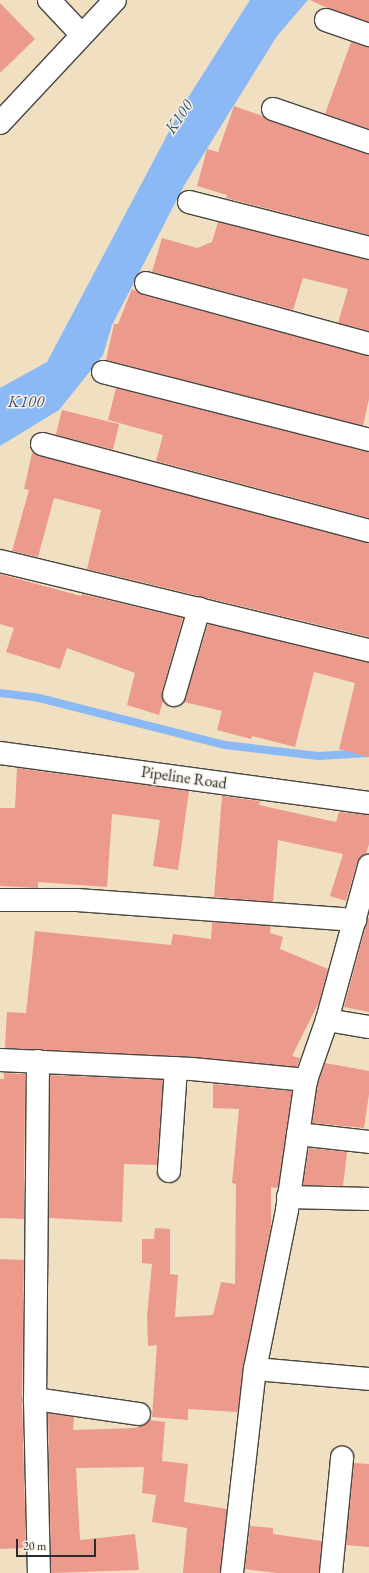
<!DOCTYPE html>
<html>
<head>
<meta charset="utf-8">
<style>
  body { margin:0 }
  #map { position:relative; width:369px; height:1573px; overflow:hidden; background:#f0e0c1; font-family:"EB Garamond",serif }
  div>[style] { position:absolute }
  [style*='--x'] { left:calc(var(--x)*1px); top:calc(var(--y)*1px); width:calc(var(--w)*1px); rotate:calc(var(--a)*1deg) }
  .water>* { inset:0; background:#8ab9f5 }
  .stream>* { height:8px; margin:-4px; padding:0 4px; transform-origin:4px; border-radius:4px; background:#8ab9f5 }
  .building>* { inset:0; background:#eb9a8c; transform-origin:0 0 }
  .roads { filter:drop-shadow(1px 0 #494642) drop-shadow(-1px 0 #494642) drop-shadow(0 1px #494642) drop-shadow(0 -1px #494642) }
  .minor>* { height:22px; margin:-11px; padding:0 11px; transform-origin:11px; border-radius:11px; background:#fff }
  span { translate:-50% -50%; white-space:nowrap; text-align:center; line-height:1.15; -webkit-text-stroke:3px #f7f3e8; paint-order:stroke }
  .street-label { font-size:16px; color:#2b2b2b }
  .water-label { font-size:17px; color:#485668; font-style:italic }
  .scale { position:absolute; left:16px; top:1539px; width:80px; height:18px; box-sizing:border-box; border:2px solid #2b2b2b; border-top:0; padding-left:5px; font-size:12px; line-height:14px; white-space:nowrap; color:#2b2b2b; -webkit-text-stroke:3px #f7f3e8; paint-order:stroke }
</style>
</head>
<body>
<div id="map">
  <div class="water">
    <div style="clip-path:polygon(250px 0,308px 0,277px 36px,185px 184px,112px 325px,103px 355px,59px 410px,0 446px,0 388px,47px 362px,182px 107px)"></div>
  </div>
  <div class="stream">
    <div style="--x:0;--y:693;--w:39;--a:7"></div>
    <div style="--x:39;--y:698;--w:192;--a:14.2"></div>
    <div style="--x:225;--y:745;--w:94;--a:6.7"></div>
    <div style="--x:318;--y:756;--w:51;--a:-3.4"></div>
  </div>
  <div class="building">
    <div style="clip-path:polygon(310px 0,369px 0,369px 22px,327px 8px)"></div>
    <div style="clip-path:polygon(0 3px,35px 39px,0 73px)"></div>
    <div style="clip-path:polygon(351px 42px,369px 47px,369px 129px,325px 114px)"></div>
    <div style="clip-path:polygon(234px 106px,369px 154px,369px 235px,226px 198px,227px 195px,197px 186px,207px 149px,218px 152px)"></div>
    <div style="clip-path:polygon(218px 222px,369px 260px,369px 331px,338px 323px,348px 289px,303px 278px,293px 310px,152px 272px,162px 238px,197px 248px,212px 242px)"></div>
    <div style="clip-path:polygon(132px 289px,143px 295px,369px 356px,369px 399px,363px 426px,106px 360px,114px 324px,118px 324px)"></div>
    <div style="clip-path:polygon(116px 388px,369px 452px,369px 518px,156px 461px,163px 435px,108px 420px)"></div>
    <div style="left:62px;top:410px;width:59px;height:26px;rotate:14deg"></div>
    <div style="clip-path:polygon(32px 453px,369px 543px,369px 637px,87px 569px,101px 510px,54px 498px,38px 557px,12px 551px,29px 490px,24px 489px)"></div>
    <div style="clip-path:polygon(0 574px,81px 596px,82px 594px,183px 618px,162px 692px,163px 701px,159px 715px,127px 705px,135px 673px,67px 648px,60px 669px,6px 652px,14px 628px,0 624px)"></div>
    <div style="clip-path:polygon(208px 624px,369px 662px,369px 757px,339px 749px,355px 683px,314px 672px,295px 747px,252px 736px,251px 739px,217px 730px,222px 711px,184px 702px)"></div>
    <div style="clip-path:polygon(17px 768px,189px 791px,178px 870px,153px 866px,160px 820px,112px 814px,107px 887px,38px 882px,38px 888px,0 886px,0 808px,15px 808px)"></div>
    <div style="clip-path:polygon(222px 796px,260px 801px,259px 805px,336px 822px,339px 812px,369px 815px,369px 844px,366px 854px,357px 863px,346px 901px,330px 896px,343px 854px,278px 840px,273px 902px,214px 897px)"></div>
    <div style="clip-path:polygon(368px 918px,369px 918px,369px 1012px,344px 1007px)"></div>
    <div style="clip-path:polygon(212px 922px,271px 926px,270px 933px,283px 937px,280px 949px,328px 969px,319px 1002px,292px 1056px,300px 1058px,297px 1067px,193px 1057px,5px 1048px,7px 1012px,26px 1013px,35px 931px,171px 945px,173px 934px,211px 939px)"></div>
    <div style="clip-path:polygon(325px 1063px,369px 1071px,369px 1094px,364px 1128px,312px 1123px,318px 1083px)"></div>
    <div style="clip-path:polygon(4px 1073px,25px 1074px,24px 1219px,0 1218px,0 1079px,4px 1079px)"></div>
    <div style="clip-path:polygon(50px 1075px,163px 1080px,157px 1165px,124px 1164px,122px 1222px,49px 1218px)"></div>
    <div style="clip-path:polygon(213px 1084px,292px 1091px,278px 1188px,271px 1187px,271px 1227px,243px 1367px,238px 1412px,188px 1409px,188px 1420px,152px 1417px,157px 1345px,148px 1346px,147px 1316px,152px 1264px,142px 1263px,142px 1239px,154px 1239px,155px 1228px,170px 1229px,170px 1274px,178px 1275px,175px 1317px,213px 1315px,221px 1282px,235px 1284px,236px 1184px,232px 1183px,239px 1109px,213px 1108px)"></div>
    <div style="clip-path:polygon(309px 1148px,347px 1152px,343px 1186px,303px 1185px)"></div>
    <div style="clip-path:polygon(0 1259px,24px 1260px,22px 1399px,26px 1548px,0 1549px)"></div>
    <div style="clip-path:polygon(48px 1413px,74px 1417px,73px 1430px,136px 1428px,149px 1420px,165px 1422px,162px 1461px,188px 1464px,184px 1502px,227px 1509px,220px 1573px,183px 1573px,187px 1528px,152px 1522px,156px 1495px,142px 1493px,144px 1467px,76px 1468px,80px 1540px,135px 1534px,139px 1570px,51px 1573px)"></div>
    <div style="clip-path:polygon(354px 1463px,369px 1464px,369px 1547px,346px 1545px)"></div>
    <div style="clip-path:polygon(250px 1526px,273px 1528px,273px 1534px,322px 1541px,319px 1573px,277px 1573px,245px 1569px)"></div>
  </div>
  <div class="roads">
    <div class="minor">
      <div style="--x:49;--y:0;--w:47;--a:46.7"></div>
      <div style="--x:326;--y:20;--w:46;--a:19.2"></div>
      <div style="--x:273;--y:109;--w:102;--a:19"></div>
      <div style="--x:0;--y:123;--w:168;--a:-46.9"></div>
      <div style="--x:189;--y:202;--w:186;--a:14.3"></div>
      <div style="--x:146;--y:283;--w:231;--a:15.3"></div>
      <div style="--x:103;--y:372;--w:275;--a:14.3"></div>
      <div style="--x:42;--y:444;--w:338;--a:14.9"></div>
      <div style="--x:0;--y:561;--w:380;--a:13.6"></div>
      <div style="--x:174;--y:695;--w:90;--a:-73.8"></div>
      <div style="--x:0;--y:753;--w:372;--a:7.7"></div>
      <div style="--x:0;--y:900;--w:77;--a:0"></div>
      <div style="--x:77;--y:900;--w:279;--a:4.1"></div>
      <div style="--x:327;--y:1020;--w:43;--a:9.5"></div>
      <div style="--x:0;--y:1060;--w:192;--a:2.7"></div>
      <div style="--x:192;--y:1069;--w:115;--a:5.5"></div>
      <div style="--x:38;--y:1061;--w:338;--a:90.5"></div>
      <div style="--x:35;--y:1399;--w:174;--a:88.7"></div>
      <div style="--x:298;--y:1134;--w:71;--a:6.4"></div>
      <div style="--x:169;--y:1171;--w:103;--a:-86.1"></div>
      <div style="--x:288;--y:1197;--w:81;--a:1.4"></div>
      <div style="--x:255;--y:1369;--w:114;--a:5"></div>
      <div style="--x:35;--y:1399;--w:105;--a:8.2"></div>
      <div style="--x:232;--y:1573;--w:205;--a:-83.6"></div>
      <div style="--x:255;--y:1369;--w:162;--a:-78.6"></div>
      <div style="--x:287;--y:1210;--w:131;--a:-81.7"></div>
      <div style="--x:306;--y:1080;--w:64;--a:-70.7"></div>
      <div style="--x:327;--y:1020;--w:160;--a:-74.7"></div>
      <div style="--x:331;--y:1573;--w:116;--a:-84.5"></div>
    </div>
  </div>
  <div class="street-label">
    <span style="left:184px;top:778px;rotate:8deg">Pipeline Road</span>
  </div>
  <div class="water-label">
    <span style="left:179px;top:117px;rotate:-56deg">K100</span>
    <span style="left:26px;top:402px">K100</span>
  </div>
  <div class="scale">20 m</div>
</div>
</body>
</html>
